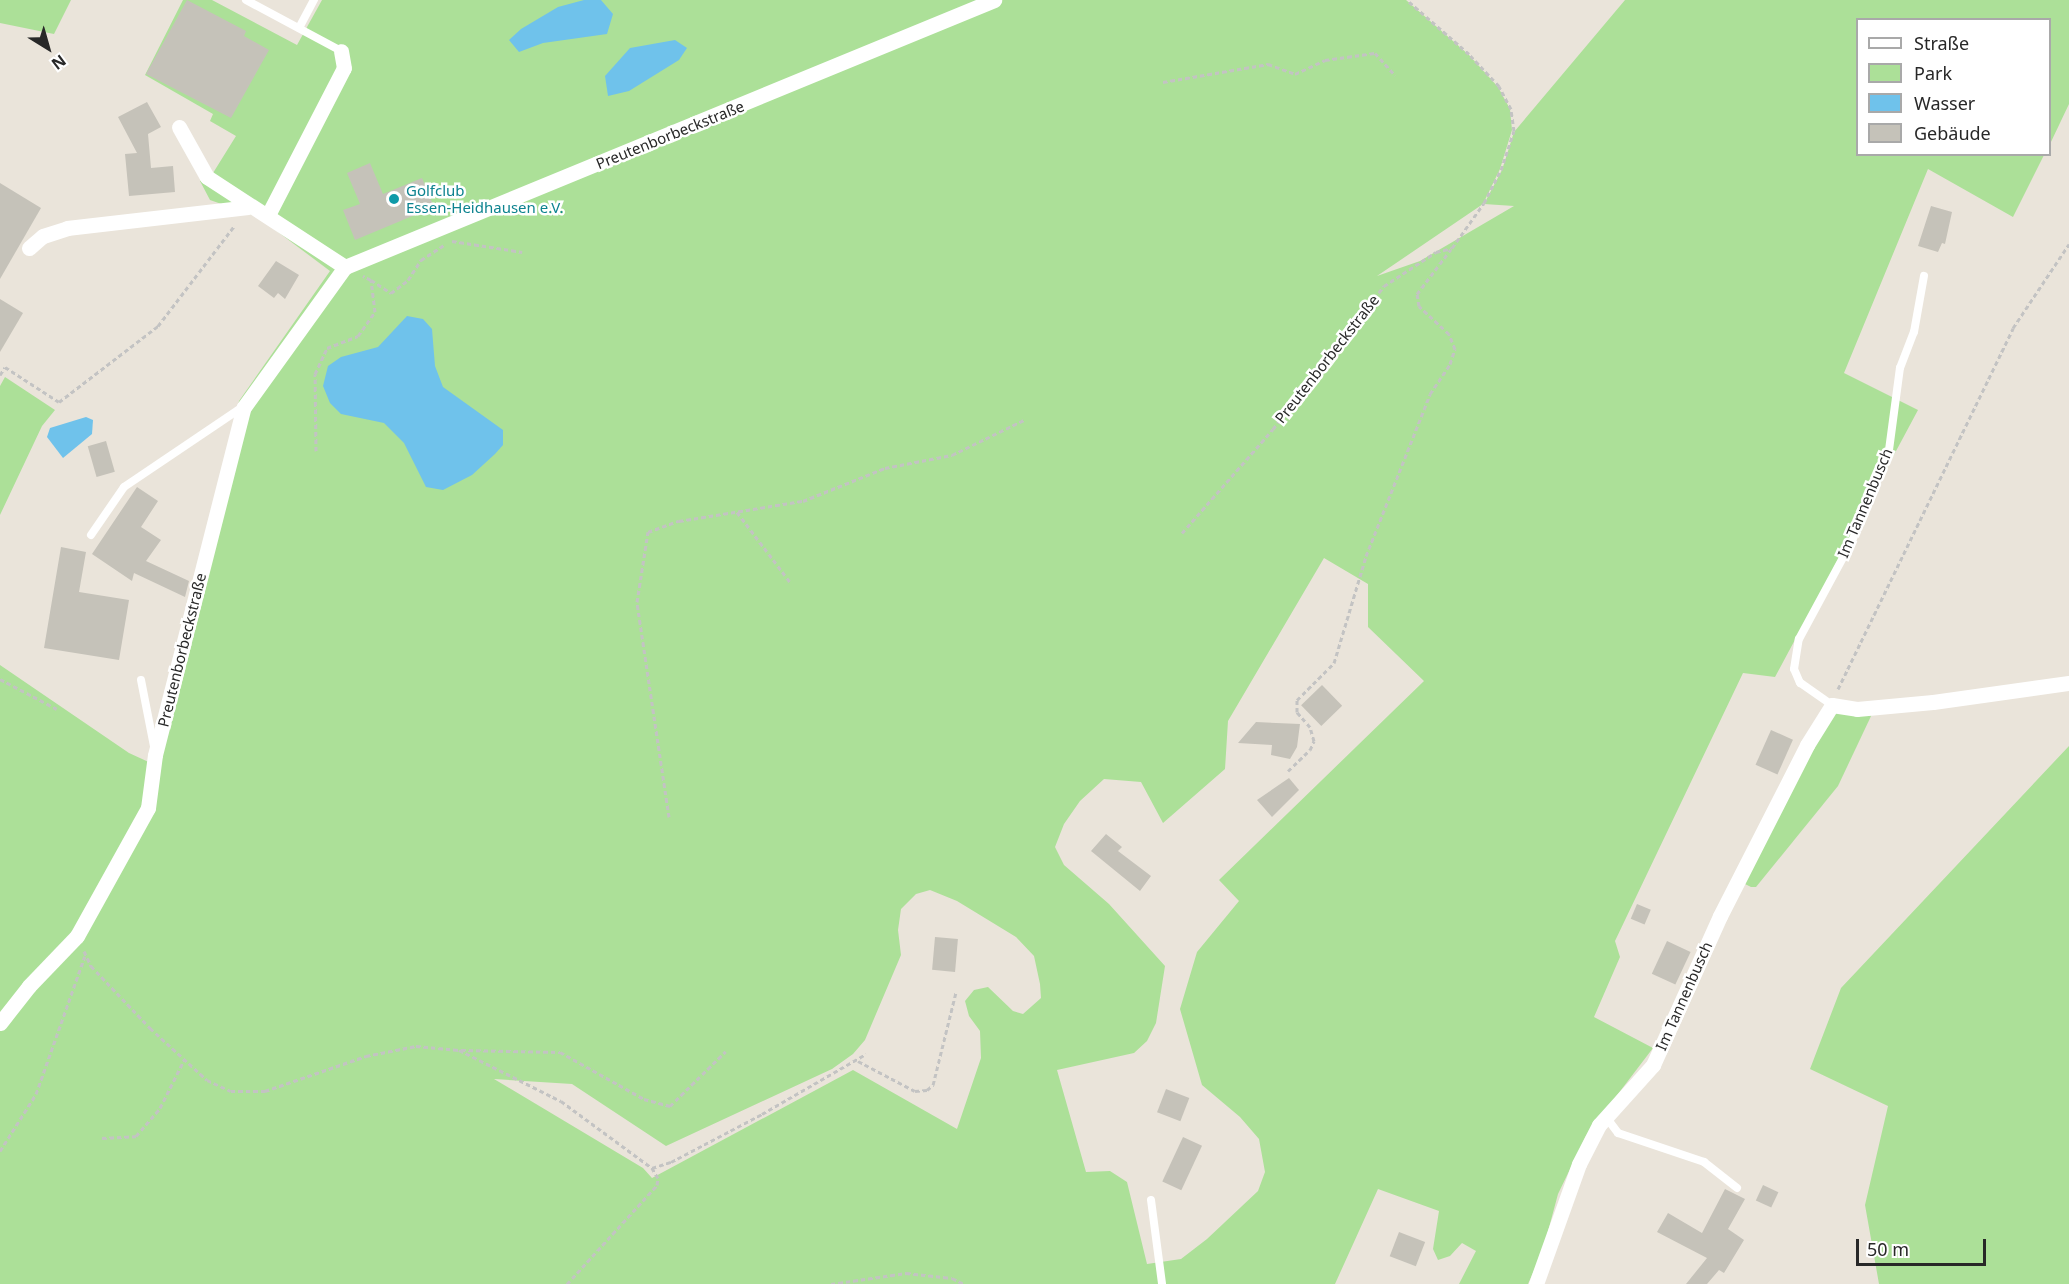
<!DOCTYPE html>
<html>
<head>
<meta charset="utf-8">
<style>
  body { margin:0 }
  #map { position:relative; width:2069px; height:1284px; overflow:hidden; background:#eae4da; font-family:"Noto Sans",sans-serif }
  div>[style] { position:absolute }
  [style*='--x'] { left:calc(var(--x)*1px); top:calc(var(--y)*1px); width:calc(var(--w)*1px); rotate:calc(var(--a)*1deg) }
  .green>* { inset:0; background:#ace098 }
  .water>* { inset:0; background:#6fc2eb }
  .building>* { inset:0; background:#c5c2b9; transform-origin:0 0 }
  .path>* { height:3px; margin-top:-1.5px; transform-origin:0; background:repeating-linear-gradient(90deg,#c3c3c3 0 4.5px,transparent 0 7.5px) }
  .lane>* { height:8px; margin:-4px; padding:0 4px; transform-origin:4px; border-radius:4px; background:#fff }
  .street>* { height:15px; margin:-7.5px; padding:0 7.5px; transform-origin:7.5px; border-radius:7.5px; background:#fff }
  .dots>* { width:16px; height:16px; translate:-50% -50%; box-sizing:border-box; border:3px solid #fff; border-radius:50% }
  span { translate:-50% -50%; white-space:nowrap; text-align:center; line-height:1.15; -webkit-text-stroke:5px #fff; paint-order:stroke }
  .street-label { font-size:15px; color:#282828 }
  .culture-label { font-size:15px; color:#0d838f }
  .left { translate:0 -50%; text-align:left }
  .legend { position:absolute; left:1856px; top:18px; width:195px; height:138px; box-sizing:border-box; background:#fff; border:2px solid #a9a9a9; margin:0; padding:8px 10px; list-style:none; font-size:18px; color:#282828 }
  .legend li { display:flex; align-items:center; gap:12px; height:30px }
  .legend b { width:30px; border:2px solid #a9a9a9 }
  .north { position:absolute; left:18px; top:18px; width:60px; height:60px; -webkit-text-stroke:4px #fff; paint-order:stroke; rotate:143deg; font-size:16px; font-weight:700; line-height:24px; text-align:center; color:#282828 }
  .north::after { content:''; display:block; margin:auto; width:21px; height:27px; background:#282828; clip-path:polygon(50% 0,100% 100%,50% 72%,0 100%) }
  .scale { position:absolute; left:1856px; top:1239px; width:130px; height:27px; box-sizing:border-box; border:3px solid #282828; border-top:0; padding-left:8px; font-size:18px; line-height:21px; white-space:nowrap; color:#282828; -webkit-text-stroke:4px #fff; paint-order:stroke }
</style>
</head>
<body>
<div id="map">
  <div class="green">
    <div style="clip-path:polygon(0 0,71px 0,54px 34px,0 23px)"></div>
    <div style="clip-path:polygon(evenodd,183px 0,212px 0,297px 45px,322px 0,1406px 0,1469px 55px,1498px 87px,1510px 109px,1512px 130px,1500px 169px,1483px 204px,1377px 276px,1420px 261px,1514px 206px,1484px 204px,1502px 170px,1514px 132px,1625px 0,2069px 0,2069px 104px,2050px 144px,2050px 20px,1858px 20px,1858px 154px,2044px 155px,2013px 217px,1928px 169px,1844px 373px,1918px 410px,1775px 677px,1743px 673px,1615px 941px,1620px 957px,1594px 1017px,1653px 1048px,1586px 1136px,1558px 1194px,1543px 1250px,1528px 1284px,1459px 1284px,1476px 1251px,1462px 1243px,1450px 1256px,1438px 1260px,1433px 1249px,1439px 1211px,1378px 1189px,1335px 1284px,0 1284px,0 665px,129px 753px,153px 764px,239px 401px,330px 271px,258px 217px,210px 200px,200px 181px,213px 173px,236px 136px,210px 121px,213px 114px,145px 75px,183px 0,1324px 558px,1368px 584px,1368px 627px,1424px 681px,1219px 880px,1239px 901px,1197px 952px,1180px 1009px,1202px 1085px,1240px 1117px,1259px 1139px,1265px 1172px,1258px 1191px,1207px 1239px,1181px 1259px,1147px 1264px,1127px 1182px,1110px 1171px,1086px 1172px,1057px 1070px,1134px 1053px,1147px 1041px,1156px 1023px,1165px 966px,1109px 904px,1064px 865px,1055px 847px,1064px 824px,1080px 801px,1104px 779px,1141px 782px,1163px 823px,1225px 769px,1228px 721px,1324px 558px,183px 0,930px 890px,957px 901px,1016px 937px,1034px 956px,1040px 984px,1041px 998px,1023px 1014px,1013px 1011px,988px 987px,974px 990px,965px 1001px,969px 1016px,980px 1031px,981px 1058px,957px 1129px,853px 1070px,652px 1178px,643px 1168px,494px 1079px,572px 1084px,666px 1146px,832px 1069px,853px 1054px,865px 1040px,901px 955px,898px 930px,901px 909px,916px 894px,930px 890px)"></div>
    <div style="clip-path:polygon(5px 377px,55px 410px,42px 426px,0 515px,0 386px)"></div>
    <div style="clip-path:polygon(1833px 708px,1872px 714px,1838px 786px,1756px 887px,1751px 887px,1739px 881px)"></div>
    <div style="clip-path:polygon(2069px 746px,2069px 1284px,1879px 1284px,1865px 1205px,1888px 1106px,1810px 1069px,1841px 988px)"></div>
  </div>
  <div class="water">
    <div style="clip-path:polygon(584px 0,601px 0,613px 14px,607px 34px,543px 43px,519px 52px,509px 40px,521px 29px,558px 7px)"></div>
    <div style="clip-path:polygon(675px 40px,687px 48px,679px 60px,629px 91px,608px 96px,605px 76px,630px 48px)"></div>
    <div style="clip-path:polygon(407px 316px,423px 319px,432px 329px,435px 366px,443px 387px,503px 430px,503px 445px,495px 454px,472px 475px,443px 490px,426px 487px,404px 443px,384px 423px,341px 414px,330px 403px,323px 386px,328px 366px,341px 357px,378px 347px)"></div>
    <div style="clip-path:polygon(86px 417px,93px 420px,92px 434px,63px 458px,47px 437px,50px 428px)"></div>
  </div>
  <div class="building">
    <div style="clip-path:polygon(187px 0,246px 31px,244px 36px,269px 50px,231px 118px,146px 74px)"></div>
    <div style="clip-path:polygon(147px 102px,161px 127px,148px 134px,151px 168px,173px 166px,175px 192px,129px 196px,125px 154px,137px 153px,118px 117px)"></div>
    <div style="clip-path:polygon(370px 163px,383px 194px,422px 178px,434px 207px,355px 240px,343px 210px,360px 204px,347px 173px)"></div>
    <div style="clip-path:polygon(0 183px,41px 208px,0 279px)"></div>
    <div style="clip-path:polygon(1931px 206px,1952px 212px,1945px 244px,1942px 243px,1938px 252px,1918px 246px)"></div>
    <div style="clip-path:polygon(276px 261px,299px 275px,285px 299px,278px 293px,274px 298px,258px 286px)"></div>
    <div style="clip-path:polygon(0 299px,23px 313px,0 352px)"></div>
    <div style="left:106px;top:441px;width:32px;height:19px;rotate:74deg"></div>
    <div style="clip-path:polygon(137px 487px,158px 501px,141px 527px,161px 540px,146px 561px,189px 581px,185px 597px,134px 573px,132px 581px,92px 554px)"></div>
    <div style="clip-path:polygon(61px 547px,86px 552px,79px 592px,129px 600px,119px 660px,44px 648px)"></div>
    <div style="left:1322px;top:685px;width:29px;height:29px;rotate:46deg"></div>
    <div style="clip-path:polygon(1256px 722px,1300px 724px,1297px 747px,1290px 759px,1271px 755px,1272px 745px,1238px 743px)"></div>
    <div style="left:1771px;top:730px;width:24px;height:38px;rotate:24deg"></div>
    <div style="clip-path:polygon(1289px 778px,1299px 790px,1272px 817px,1257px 800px)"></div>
    <div style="clip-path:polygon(1106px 834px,1122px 847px,1118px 851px,1151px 876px,1140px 891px,1091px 851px)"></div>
    <div style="left:1637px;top:904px;width:15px;height:16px;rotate:23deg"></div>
    <div style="left:935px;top:937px;width:23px;height:33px;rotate:5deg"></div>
    <div style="left:1667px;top:941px;width:26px;height:36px;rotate:25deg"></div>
    <div style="left:1166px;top:1089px;width:25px;height:25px;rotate:21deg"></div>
    <div style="left:1183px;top:1137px;width:21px;height:49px;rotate:25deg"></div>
    <div style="left:1763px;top:1185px;width:17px;height:17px;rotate:25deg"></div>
    <div style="clip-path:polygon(1725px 1189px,1745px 1199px,1728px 1229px,1744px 1240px,1724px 1273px,1719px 1270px,1707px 1284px,1686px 1284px,1707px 1258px,1657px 1232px,1668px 1213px,1702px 1233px)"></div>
    <div style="left:1399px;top:1232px;width:28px;height:26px;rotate:21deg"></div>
  </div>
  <div class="path">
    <div style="--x:1163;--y:82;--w:107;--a:-9.7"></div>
    <div style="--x:1268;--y:64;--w:29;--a:20"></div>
    <div style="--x:1295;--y:74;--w:33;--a:-25"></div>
    <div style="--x:1325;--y:60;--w:50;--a:-8"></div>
    <div style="--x:1375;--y:53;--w:30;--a:48"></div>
    <div style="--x:452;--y:241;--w:71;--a:8.9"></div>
    <div style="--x:371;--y:280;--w:24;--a:33"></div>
    <div style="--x:391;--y:293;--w:21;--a:-37"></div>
    <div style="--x:408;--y:280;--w:24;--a:-57"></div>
    <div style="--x:421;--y:260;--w:27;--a:-33"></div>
    <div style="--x:0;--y:375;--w:9;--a:-58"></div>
    <div style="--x:5;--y:367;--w:64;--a:32.9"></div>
    <div style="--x:59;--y:402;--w:125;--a:-37.5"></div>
    <div style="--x:158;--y:326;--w:127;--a:-52.7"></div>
    <div style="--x:316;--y:451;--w:77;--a:-90.7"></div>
    <div style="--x:315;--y:374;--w:29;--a:-65"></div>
    <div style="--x:327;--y:348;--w:33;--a:-21"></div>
    <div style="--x:358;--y:336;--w:29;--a:-55"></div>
    <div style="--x:375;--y:312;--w:32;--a:-97"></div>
    <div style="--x:371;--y:280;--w:9;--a:-153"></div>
    <div style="--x:737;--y:512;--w:88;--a:52.9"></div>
    <div style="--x:1182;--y:533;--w:138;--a:-48.8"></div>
    <div style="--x:1273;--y:429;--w:181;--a:-52.2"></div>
    <div style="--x:1384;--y:286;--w:62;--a:-33.2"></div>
    <div style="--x:1436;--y:252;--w:16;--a:-14"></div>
    <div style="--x:1452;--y:248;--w:55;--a:-54.6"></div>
    <div style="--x:1484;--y:203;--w:37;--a:-63"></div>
    <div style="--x:1501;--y:170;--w:41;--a:-71.6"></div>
    <div style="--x:1514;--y:131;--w:22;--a:-98"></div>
    <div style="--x:1511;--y:109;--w:26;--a:-118"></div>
    <div style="--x:1499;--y:86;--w:44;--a:-133.2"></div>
    <div style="--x:1469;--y:54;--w:82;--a:-138.9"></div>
    <div style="--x:0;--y:679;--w:64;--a:27.8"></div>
    <div style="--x:1838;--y:689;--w:401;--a:-64.1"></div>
    <div style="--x:2013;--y:328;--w:101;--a:-56.3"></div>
    <div style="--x:1288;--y:771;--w:30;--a:-44"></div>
    <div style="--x:1310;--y:750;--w:10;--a:-66"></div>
    <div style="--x:1314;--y:741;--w:15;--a:-106"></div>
    <div style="--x:1310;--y:727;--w:20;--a:-131"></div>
    <div style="--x:1297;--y:712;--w:12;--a:-90"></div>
    <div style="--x:1297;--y:700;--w:52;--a:-45"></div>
    <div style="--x:1334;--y:663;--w:112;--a:-73.3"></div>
    <div style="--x:1366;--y:556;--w:174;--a:-68.4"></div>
    <div style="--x:1430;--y:394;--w:36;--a:-56"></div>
    <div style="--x:1450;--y:364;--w:16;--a:-72"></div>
    <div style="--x:1455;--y:349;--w:16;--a:-112"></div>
    <div style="--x:1449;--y:334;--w:41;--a:-137"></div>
    <div style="--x:1419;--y:306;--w:12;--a:-99"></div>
    <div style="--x:1417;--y:294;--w:56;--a:-52.9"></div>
    <div style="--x:669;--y:817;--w:217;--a:-98.5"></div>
    <div style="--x:637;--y:602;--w:71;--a:-81.1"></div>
    <div style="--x:648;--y:532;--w:33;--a:-20"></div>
    <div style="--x:679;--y:521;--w:126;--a:-9.2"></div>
    <div style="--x:803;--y:501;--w:88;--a:-21.9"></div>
    <div style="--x:885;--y:468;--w:68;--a:-11"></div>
    <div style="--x:952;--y:455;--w:82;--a:-25.9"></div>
    <div style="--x:84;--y:951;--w:17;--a:65"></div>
    <div style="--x:91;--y:966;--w:86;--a:46.4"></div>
    <div style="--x:150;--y:1028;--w:77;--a:42.4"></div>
    <div style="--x:207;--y:1080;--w:26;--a:25"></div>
    <div style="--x:231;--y:1091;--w:34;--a:0"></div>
    <div style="--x:265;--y:1091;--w:107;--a:-19.1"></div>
    <div style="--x:366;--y:1056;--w:51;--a:-11.3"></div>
    <div style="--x:416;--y:1046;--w:43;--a:5.3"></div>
    <div style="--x:459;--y:1050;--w:114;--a:26.6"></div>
    <div style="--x:561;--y:1101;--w:113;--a:36.4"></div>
    <div style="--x:652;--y:1168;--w:20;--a:-18"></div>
    <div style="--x:671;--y:1162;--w:103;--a:-27.8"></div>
    <div style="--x:762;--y:1114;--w:120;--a:-30"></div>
    <div style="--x:461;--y:1050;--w:99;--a:1.2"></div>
    <div style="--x:560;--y:1052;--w:96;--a:29.2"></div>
    <div style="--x:644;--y:1099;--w:27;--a:15"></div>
    <div style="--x:670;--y:1106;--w:78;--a:-44.5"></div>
    <div style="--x:858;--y:1061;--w:64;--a:27.8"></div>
    <div style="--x:915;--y:1091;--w:12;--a:-5"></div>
    <div style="--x:927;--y:1090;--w:8;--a:-40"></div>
    <div style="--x:933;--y:1085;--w:96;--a:-76.1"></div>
    <div style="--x:102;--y:1138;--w:34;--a:-3"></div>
    <div style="--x:136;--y:1136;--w:37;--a:-49"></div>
    <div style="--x:160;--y:1108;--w:54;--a:-63.4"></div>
    <div style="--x:0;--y:1151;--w:67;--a:-57.7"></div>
    <div style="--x:36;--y:1094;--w:146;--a:-70.5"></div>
    <div style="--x:567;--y:1284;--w:134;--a:-47.7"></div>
    <div style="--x:657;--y:1185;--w:7;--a:-82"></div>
    <div style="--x:658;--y:1178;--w:12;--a:-121"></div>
    <div style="--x:831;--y:1284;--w:76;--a:-8.3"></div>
    <div style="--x:906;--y:1273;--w:46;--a:6.2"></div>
    <div style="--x:952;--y:1278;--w:13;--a:27"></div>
  </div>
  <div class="lane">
    <div style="--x:246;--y:0;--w:108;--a:28.2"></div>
    <div style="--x:299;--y:28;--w:32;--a:-62"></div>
    <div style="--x:91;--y:535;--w:58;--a:-55.5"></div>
    <div style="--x:124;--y:487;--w:141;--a:-34"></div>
    <div style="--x:141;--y:680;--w:67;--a:78.9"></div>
    <div style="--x:1832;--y:705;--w:39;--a:-145"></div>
    <div style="--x:1800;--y:683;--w:15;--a:-113"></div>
    <div style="--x:1794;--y:669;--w:30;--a:-81"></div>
    <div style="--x:1799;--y:639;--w:111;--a:-61.6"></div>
    <div style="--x:1852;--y:541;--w:98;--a:-67.9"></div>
    <div style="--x:1889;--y:450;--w:83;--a:-82.4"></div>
    <div style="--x:1900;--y:368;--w:39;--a:-69"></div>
    <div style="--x:1914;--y:332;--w:57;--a:-79.9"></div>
    <div style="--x:1606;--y:1117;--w:20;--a:53"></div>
    <div style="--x:1618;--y:1133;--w:91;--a:18.6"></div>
    <div style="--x:1704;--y:1162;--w:42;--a:38.2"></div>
    <div style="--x:1151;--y:1200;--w:85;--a:82.5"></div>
  </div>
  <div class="street">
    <div style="--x:179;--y:127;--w:57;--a:60.8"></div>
    <div style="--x:207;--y:177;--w:165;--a:33.1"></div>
    <div style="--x:268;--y:215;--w:165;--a:-62.7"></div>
    <div style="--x:344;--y:68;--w:17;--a:-100"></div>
    <div style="--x:29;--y:248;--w:18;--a:-41"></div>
    <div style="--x:43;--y:236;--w:25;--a:-18"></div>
    <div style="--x:67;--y:228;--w:182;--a:-6.6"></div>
    <div style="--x:0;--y:1023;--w:47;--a:-51.9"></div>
    <div style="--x:29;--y:986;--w:69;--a:-46.2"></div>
    <div style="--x:77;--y:936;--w:146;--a:-61"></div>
    <div style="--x:148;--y:808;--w:53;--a:-82.5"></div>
    <div style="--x:155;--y:755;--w:359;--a:-75.7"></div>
    <div style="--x:244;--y:407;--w:173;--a:-54.2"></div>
    <div style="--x:345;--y:267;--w:702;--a:-22.36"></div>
    <div style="--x:1536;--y:1284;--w:127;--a:-70.3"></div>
    <div style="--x:1579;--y:1164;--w:44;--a:-62.9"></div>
    <div style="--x:1599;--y:1125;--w:81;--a:-48"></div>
    <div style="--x:1653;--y:1065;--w:163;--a:-65.8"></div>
    <div style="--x:1720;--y:916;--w:192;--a:-63"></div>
    <div style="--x:1807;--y:745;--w:47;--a:-58"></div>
    <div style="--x:1832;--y:705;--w:25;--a:9"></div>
    <div style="--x:1857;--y:709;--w:76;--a:-5.3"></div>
    <div style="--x:1933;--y:702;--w:137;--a:-8"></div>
  </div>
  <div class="dots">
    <div style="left:394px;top:199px;background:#0f9aa8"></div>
  </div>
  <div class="street-label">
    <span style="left:670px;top:135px;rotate:-22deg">Preutenborbeckstraße</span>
    <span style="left:1327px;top:359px;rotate:-52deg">Preutenborbeckstraße</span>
    <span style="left:1865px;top:503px;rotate:-67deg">Im Tannenbusch</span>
    <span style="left:182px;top:650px;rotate:-76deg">Preutenborbeckstraße</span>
    <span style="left:1684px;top:996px;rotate:-66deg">Im Tannenbusch</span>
  </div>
  <div class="culture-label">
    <span class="left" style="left:406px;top:199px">Golfclub<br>Essen-Heidhausen e.V.</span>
  </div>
  <ul class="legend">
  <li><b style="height:8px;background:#fff"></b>Straße</li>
  <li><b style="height:16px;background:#ace098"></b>Park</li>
  <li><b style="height:16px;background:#6fc2eb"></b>Wasser</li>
  <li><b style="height:16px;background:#c5c2b9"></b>Gebäude</li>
  </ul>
  <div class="north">N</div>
  <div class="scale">50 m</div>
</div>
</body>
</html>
